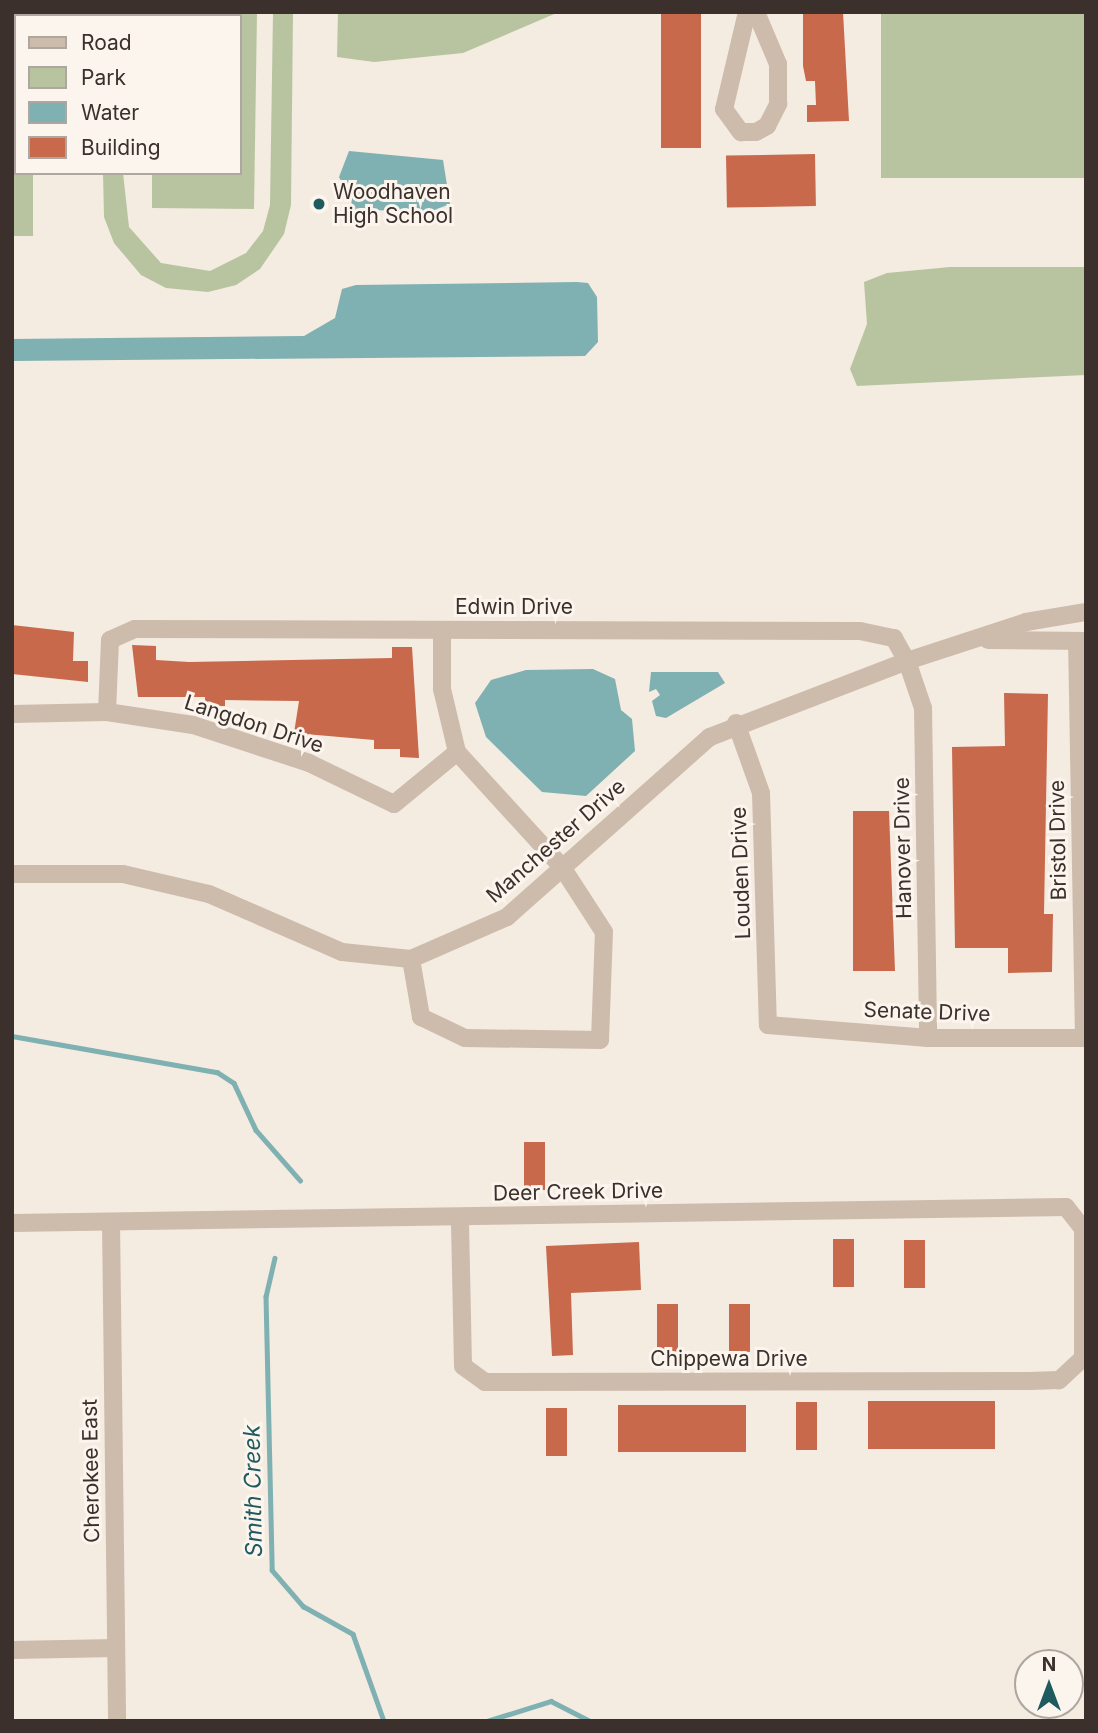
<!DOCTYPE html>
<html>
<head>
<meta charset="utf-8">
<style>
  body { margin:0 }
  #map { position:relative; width:1098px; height:1733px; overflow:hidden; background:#f4ebe1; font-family:Inter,sans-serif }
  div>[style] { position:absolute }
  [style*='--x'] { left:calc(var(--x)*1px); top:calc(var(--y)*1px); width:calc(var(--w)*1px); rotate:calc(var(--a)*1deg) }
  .green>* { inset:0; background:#b8c4a0; transform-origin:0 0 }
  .water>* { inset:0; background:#7fb0b2 }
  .stream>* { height:4.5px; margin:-2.25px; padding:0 2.25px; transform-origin:2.25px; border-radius:2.25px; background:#7fb0b2 }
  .building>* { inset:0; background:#c8694b; transform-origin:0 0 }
  .minor>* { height:18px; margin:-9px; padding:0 9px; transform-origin:9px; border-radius:9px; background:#cdbbac }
  .dots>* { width:19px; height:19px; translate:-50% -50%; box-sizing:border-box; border:4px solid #fbf5ee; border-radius:50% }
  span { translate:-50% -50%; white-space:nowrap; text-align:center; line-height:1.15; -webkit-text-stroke:6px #fbf5ee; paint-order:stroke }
  .poi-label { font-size:21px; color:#3b302b }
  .left { translate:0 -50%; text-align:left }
  .street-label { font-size:21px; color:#3b302b }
  .water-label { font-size:23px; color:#1f5a5e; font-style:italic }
  .frame { position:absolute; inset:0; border:14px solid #3b302b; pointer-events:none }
  .legend { position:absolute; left:14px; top:14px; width:228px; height:161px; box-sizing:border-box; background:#fbf5ee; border:2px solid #aea6a0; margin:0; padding:9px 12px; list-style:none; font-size:21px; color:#3b302b }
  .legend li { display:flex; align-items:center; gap:14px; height:35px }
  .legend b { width:35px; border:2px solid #aea6a0 }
  .north { position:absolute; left:1014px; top:1649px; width:70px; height:70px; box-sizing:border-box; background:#fbf5ee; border:2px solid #aea6a0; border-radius:50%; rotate:0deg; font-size:19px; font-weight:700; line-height:28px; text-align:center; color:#3b302b }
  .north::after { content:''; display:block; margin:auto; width:24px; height:32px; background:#1f5a5e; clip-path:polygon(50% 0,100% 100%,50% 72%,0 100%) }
</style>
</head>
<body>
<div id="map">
  <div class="green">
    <div style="clip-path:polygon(12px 12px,36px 12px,16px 16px,16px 173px,33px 173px,33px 236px,12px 236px)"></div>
    <div style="clip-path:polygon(154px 12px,257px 12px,254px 209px,152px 208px,152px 173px,240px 173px,240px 16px)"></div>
    <div style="clip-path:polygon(273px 12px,293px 12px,291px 205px,284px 234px,260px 269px,236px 285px,208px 292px,166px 288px,141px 275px,114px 243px,104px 217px,103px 173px,123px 173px,129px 227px,161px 263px,210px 271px,246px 253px,263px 231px,270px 205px)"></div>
    <div style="clip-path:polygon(338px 12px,559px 12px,463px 53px,374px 62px,337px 57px)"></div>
    <div style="left:881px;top:12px;width:205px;height:166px"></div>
    <div style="clip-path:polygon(950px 267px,1086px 267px,1086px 375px,857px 386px,850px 369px,867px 324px,864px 282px,887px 273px)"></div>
  </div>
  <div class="water">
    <div style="clip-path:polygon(349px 151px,443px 160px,450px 204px,432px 211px,355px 210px,339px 177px)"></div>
    <div style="clip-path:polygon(577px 282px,588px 283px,597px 297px,598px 342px,585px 356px,12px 361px,12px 339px,304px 336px,335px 318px,342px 289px,356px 285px)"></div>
    <div style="clip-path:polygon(593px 669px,615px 679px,621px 710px,632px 719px,635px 751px,586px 796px,542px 792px,486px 737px,475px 703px,491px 680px,526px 670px)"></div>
    <div style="clip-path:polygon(651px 672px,718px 672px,725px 683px,666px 718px,656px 716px,652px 701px,660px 695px,656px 689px,649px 692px)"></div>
  </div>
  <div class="stream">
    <div style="--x:12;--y:1036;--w:208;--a:10"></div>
    <div style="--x:217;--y:1072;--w:20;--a:33"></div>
    <div style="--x:234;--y:1083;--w:52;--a:64.9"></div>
    <div style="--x:256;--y:1130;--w:67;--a:48.7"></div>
    <div style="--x:275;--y:1258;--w:39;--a:103"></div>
    <div style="--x:266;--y:1296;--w:274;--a:88.7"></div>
    <div style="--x:272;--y:1570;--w:48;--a:49.3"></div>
    <div style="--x:303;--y:1606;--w:57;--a:29.2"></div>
    <div style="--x:353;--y:1634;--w:92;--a:70.4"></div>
    <div style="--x:487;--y:1721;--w:67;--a:-17.4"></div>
    <div style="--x:551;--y:1701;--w:44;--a:27.1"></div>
  </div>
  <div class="building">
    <div style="left:661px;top:12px;width:40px;height:136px"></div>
    <div style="clip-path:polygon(803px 12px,843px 12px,849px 121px,807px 122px,807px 105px,816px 105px,815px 81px,806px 81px,803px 66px)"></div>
    <div style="left:815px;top:154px;width:52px;height:89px;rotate:89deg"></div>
    <div style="clip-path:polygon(12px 625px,74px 632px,73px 661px,88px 661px,88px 682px,12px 674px)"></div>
    <div style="clip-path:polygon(132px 645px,156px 646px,156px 660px,189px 662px,392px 658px,392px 647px,412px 647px,419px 758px,400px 757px,400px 749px,374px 749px,374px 740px,294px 733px,299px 701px,225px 700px,225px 706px,205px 706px,205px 697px,138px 697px)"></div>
    <div style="clip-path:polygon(1004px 693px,1048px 694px,1044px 914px,1053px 914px,1052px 972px,1008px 973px,1008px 948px,955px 948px,952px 747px,1005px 746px)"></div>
    <div style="clip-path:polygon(853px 811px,889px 811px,895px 971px,853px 971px)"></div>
    <div style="left:524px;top:1142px;width:21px;height:48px"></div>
    <div style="left:833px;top:1239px;width:21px;height:48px"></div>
    <div style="left:904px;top:1240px;width:21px;height:48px"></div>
    <div style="clip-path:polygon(639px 1242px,641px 1290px,571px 1293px,573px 1355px,552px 1356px,546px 1246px)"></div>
    <div style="left:657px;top:1304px;width:21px;height:48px"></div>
    <div style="left:729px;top:1304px;width:21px;height:48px"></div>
    <div style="left:868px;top:1401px;width:127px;height:48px"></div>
    <div style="left:796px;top:1402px;width:21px;height:48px"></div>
    <div style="left:746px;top:1405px;width:47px;height:128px;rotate:90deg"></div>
    <div style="left:546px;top:1408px;width:21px;height:48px"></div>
  </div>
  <div class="minor">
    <div style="--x:747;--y:12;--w:100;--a:103.3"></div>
    <div style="--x:724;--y:109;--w:29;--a:54"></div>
    <div style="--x:741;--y:132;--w:15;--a:0"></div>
    <div style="--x:756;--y:132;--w:13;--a:-29"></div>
    <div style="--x:767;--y:126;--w:25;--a:-63"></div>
    <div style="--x:778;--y:104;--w:40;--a:-90"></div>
    <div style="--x:778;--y:64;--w:56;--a:-112.9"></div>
    <div style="--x:988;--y:640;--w:98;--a:0.6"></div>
    <div style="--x:107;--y:712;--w:72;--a:-87.6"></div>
    <div style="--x:110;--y:640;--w:27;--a:-24"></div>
    <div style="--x:135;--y:629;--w:725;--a:0.16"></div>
    <div style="--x:860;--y:631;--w:35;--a:12"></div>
    <div style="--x:894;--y:638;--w:26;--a:61"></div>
    <div style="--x:907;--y:661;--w:125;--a:-18.1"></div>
    <div style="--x:1026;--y:622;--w:61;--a:-9.5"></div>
    <div style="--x:12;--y:714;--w:95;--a:-1.2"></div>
    <div style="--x:107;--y:712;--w:87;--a:8.6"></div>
    <div style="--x:193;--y:725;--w:122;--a:18.1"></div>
    <div style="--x:309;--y:763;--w:94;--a:25.8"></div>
    <div style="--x:394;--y:804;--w:82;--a:-39.5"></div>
    <div style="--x:736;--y:723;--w:74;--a:70.3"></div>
    <div style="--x:761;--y:793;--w:232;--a:88.3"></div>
    <div style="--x:768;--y:1025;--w:161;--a:4.6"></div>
    <div style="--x:928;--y:1038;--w:156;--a:0"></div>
    <div style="--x:1084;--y:1038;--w:397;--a:-91"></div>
    <div style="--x:12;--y:874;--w:111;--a:0"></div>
    <div style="--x:123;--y:874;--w:88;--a:13.1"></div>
    <div style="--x:209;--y:894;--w:145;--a:23.6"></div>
    <div style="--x:342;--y:952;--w:69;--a:5.8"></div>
    <div style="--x:411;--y:959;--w:105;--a:-23.6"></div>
    <div style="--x:507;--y:917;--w:271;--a:-41.6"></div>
    <div style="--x:710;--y:737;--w:211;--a:-21.1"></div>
    <div style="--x:907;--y:661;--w:50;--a:71.2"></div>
    <div style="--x:923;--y:708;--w:330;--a:89.1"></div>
    <div style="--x:411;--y:959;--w:59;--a:80.2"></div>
    <div style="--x:421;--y:1017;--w:49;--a:25.5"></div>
    <div style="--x:465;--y:1038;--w:135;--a:0.8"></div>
    <div style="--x:600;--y:1040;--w:108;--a:-87.9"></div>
    <div style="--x:604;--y:932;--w:77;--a:-122.9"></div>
    <div style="--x:562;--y:867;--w:156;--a:-132.4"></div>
    <div style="--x:457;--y:752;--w:65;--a:-103.4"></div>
    <div style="--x:442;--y:689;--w:59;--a:-90"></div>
    <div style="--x:111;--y:1222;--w:499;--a:89.3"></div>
    <div style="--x:12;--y:1223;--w:1054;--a:-0.87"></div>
    <div style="--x:1066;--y:1207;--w:28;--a:52"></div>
    <div style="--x:1083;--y:1229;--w:129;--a:90"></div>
    <div style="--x:1083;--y:1358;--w:33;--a:137"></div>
    <div style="--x:1059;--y:1380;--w:29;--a:178"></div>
    <div style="--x:1030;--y:1381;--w:545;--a:179.89"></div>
    <div style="--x:485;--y:1382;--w:27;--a:-144"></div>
    <div style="--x:463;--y:1366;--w:149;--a:-91.2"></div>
    <div style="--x:12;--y:1650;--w:104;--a:-1.1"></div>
  </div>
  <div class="dots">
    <div style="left:319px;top:204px;background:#1f5a5e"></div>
  </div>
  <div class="poi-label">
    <span class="left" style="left:333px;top:204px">Woodhaven<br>High School</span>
  </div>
  <div class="street-label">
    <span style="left:514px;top:607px">Edwin Drive</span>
    <span style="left:254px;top:724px;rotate:18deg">Langdon Drive</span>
    <span style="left:1058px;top:840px;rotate:-91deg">Bristol Drive</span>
    <span style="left:556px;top:841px;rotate:-41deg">Manchester Drive</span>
    <span style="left:903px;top:848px;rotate:-91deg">Hanover Drive</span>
    <span style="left:741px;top:873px;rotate:-92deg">Louden Drive</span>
    <span style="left:927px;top:1012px;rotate:2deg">Senate Drive</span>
    <span style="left:578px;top:1192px;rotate:-1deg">Deer Creek Drive</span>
    <span style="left:729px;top:1359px">Chippewa Drive</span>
    <span style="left:91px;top:1471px;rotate:-91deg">Cherokee East</span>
  </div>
  <div class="water-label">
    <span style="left:253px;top:1491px;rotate:-91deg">Smith Creek</span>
  </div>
  <div class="frame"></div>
  <ul class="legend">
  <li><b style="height:9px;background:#cdbbac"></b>Road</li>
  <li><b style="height:19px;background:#b8c4a0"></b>Park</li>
  <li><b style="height:19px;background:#7fb0b2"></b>Water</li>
  <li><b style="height:19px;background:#c8694b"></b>Building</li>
  </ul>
  <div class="north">N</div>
</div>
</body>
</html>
